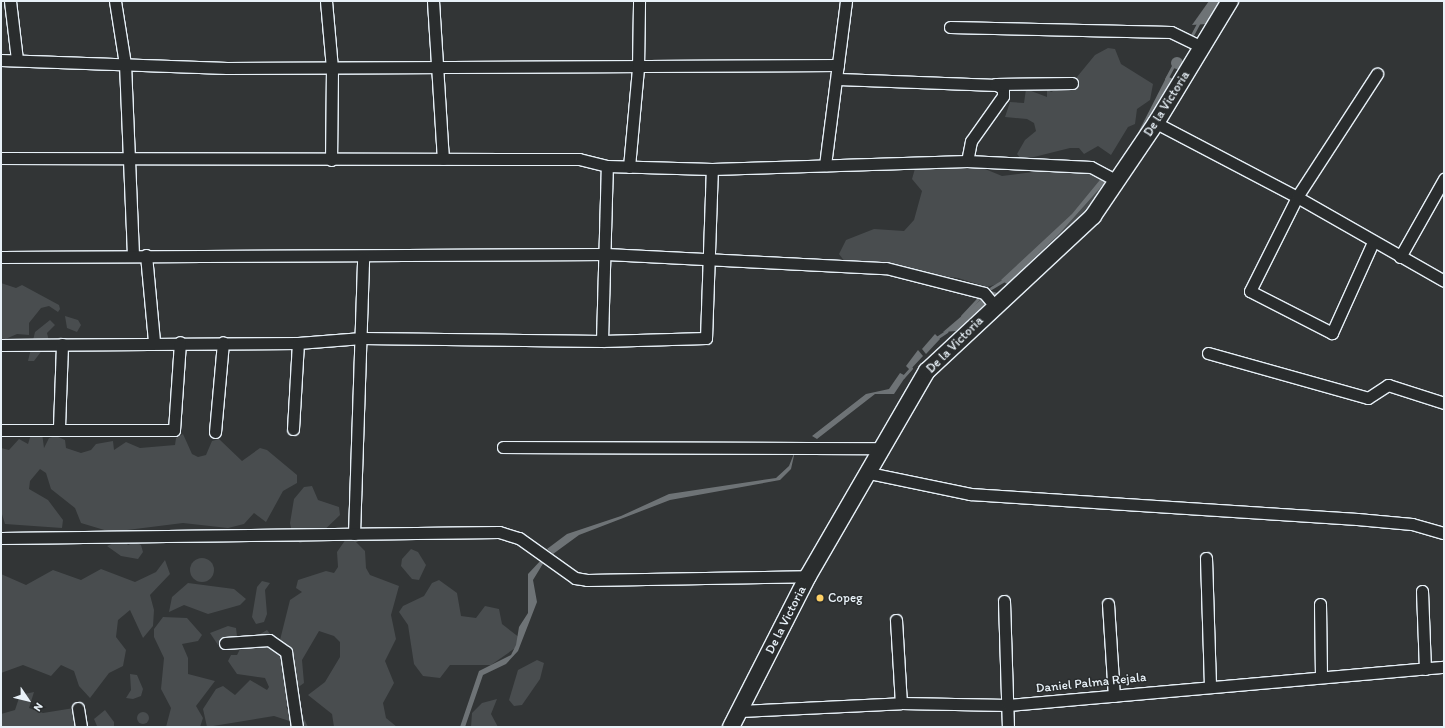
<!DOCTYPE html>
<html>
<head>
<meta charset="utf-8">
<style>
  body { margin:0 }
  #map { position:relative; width:1445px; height:728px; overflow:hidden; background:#323536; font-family:Itim,sans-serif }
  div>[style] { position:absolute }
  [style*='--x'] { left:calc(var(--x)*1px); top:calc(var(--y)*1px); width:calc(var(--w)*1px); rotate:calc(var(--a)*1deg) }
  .green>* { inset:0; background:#494d4f }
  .round { border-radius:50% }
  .water>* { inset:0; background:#6e7376; transform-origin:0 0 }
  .stream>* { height:3px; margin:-1.5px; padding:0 1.5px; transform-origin:1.5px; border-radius:1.5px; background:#6e7376 }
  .roads { filter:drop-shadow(1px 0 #e8f1f8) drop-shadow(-1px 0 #e8f1f8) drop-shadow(0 1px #e8f1f8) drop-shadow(0 -1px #e8f1f8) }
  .minor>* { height:11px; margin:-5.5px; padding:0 5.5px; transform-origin:5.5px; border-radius:5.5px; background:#2a2d2e }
  .secondary>* { height:16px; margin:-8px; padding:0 8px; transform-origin:8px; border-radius:8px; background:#2a2d2e }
  .dots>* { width:11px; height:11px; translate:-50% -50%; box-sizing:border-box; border:2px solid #2a2d2e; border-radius:50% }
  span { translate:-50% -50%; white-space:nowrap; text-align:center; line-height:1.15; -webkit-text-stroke:3px #2a2d2e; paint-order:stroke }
  .street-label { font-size:13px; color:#e8f1f8 }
  .poi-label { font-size:13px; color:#e8f1f8 }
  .left { translate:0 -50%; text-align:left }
  .frame { position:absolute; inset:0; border:2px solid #e8f1f8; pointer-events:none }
  .north { position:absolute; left:8px; top:680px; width:40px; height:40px; -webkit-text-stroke:3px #2a2d2e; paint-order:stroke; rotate:125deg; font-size:11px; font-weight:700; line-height:16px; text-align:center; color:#e8f1f8 }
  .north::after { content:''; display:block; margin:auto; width:14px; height:18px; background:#e8f1f8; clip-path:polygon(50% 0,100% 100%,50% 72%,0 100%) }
</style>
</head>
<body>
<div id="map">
  <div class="green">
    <div style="clip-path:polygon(1108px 48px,1115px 49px,1121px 64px,1153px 84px,1150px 100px,1137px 109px,1135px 124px,1128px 127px,1111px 155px,1098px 146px,1084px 154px,1079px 148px,1070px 148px,1022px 160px,1017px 154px,1025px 140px,1036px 131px,1034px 123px,1027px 119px,1005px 117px,1010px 102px,1024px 103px,1026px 89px,1047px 97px,1047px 89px,1051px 92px,1072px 83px,1095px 55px)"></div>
    <div style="clip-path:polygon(929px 157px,961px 159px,1002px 176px,1078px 166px,1103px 172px,1104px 189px,1087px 216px,1018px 278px,987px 287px,958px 278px,848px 266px,839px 254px,846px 240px,874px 229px,904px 231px,914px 220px,922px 191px,912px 179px,916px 165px)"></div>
    <div style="clip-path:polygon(1px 278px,1px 283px,16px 288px,22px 285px,59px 305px,60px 309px,58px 312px,49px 306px,41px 308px,29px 323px,29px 335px,17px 334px,1px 341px)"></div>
    <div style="clip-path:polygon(65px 316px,78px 320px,81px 325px,77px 332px,67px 328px)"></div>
    <div style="clip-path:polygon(50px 320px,55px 325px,47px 333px,49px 341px,34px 361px,28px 361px,35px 332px)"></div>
    <div style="clip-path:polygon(33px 428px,42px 433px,44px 448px,49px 438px,56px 436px,65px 440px,66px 448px,81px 453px,91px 450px,96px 444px,113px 441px,114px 450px,126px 442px,140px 448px,175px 445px,176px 438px,183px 434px,192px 454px,198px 457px,206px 455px,212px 441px,219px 439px,242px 461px,260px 448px,267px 450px,297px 475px,297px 483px,283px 491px,266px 522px,254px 513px,244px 524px,228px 528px,183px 523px,111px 532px,81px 523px,75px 508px,51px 489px,46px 473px,40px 469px,30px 481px,29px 489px,48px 500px,63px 520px,62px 528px,5px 524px,1px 511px,1px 448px,9px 450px,19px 439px,28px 444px)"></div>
    <div style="clip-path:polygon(312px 486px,318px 500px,339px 507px,340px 515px,317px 537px,300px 543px,293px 538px,290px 523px,294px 499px,304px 487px)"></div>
    <div style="clip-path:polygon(123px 539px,128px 545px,135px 542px,141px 545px,143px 552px,138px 559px,121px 556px,107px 546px)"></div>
    <div style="clip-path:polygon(346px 539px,354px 540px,365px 551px,366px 568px,370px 575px,399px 586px,391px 615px,396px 639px,385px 661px,394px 683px,383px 703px,386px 718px,397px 727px,334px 727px,332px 714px,308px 695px,325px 682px,340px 657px,340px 642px,334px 636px,319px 631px,302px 660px,304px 683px,297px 688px,291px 683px,294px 660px,279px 644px,290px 600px,302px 592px,296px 588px,298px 580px,326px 571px,334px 573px,338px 567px,337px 552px)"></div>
    <div style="clip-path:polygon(411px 549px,418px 552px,426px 565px,419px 580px,412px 579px,401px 566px,402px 559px)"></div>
    <div class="round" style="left:190px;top:558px;width:24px;height:24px"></div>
    <div style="clip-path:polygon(165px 560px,170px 574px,150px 595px,154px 610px,153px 626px,143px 638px,130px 610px,118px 620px,116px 637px,126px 650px,123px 666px,109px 673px,90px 698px,79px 686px,74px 671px,61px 665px,51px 676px,23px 665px,1px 673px,1px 574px,26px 585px,53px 570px,81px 580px,101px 569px,135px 582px,156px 572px)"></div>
    <div style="clip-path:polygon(439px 580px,457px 593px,461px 616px,476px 618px,485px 606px,499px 609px,502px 624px,520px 638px,518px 646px,491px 665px,450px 665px,440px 678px,423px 676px,414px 664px,408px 625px,399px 612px,403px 606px,424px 596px,432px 583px)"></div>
    <div style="clip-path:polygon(262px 581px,270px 583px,265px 590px,267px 614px,264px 622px,256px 624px,252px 617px,257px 587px)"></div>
    <div style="clip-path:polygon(188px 583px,234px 589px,246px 599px,240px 605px,208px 614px,184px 605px,169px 612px,172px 597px)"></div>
    <div style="clip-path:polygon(163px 617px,187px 618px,202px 635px,198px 641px,182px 644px,188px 658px,188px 674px,215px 681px,196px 706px,203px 718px,200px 727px,166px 727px,171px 708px,161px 689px,164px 658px,154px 637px,154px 629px)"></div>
    <div style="clip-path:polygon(228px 626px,236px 628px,237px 636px,233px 643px,218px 645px,210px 633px)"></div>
    <div style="clip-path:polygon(267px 630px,285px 652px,291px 700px,286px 707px,291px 713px,302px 714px,308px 727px,274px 716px,207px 727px,203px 709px,216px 689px,223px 686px,235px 695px,250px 680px,267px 690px,269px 687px,265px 678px,237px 674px,228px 661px,231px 655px,237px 655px,242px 645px)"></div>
    <div style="clip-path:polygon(537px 660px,544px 663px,540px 679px,522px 705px,514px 706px,509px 700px,518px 670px)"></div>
    <div style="clip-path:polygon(130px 674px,137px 675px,143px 689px,141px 696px,133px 699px,126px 698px,131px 690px)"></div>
    <div style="clip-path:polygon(34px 692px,29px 708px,43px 713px,74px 708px,80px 727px,1px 727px,1px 714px,15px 710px,20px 695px)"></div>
    <div style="clip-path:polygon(497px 699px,491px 714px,498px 727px,471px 727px,472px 713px,482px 703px)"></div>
    <div style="clip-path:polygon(105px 710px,114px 722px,114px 727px,97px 726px,94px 719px)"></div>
    <div class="round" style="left:137px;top:712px;width:12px;height:12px"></div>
  </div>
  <div class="water">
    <div style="clip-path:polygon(1209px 1px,1220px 1px,1206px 24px,1192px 25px)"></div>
    <div class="round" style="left:1171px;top:57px;width:12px;height:12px"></div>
    <div style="left:1167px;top:76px;width:7px;height:108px;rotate:27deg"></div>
    <div style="clip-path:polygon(1104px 175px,1109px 178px,1059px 234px,1007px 284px,1001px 280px,1072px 214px)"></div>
    <div style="clip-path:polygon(991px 291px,997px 293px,956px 331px,943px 332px)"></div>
    <div style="clip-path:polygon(935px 334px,940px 339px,926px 354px,922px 349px)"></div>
    <div style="clip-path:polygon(918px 350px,923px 356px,910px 370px,906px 366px)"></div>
    <div style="clip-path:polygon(900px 373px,906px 376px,894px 394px,875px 394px,817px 439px,812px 436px,866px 394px,889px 389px)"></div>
    <div style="clip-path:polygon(795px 451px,791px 469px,780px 480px,670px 500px,579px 535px,553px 554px,547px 549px,567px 534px,621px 516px,669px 494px,776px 478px,789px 466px)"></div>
    <div style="clip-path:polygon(542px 559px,544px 562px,533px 580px,537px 602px,518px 651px,506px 664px,483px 675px,465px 727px,460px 727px,479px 671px,511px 655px,516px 645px,519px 627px,528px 613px,528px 574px)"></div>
  </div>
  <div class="stream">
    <div style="--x:1192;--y:35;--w:15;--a:-62"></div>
    <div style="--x:1166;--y:79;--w:15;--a:-62"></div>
    <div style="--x:991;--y:288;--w:17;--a:-31"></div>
    <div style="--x:962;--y:316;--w:25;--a:-47"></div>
    <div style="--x:935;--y:339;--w:14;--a:-34"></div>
    <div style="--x:903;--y:377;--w:12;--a:-48"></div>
  </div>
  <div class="roads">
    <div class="minor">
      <div style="--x:10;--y:1;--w:59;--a:83.2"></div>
      <div style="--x:115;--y:1;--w:64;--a:81"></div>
      <div style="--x:125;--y:64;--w:191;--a:87.6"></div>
      <div style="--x:326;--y:1;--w:67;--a:84.9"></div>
      <div style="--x:332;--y:68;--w:92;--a:90.6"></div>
      <div style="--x:433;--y:1;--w:158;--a:86.4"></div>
      <div style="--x:950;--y:27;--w:221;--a:1.3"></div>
      <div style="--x:1171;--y:32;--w:34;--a:26"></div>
      <div style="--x:1;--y:60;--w:226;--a:2"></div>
      <div style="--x:227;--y:68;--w:611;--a:-0.28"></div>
      <div style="--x:838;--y:79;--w:159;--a:2.2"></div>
      <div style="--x:997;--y:85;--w:7;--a:34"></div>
      <div style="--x:1003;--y:89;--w:7;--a:90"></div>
      <div style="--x:1003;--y:96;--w:55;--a:125.4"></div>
      <div style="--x:971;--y:141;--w:20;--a:101"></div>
      <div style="--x:967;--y:161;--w:124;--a:2.8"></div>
      <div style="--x:1091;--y:167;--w:30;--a:28"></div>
      <div style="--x:995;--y:84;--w:77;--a:-0.7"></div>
      <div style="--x:1156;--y:123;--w:159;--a:27.7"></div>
      <div style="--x:1297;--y:197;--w:169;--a:29.7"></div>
      <div style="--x:1;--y:158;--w:578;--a:0.1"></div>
      <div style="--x:579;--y:159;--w:29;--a:14"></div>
      <div style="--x:607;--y:166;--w:105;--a:1.6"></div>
      <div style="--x:712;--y:169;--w:255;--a:-1.8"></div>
      <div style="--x:825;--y:165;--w:165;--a:-82.7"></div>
      <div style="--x:629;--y:167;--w:99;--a:-84.8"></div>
      <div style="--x:638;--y:68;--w:67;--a:-89.1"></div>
      <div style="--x:1373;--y:242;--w:100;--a:114.3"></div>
      <div style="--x:1332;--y:333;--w:92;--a:-152.9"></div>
      <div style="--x:1250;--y:291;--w:105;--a:-63.4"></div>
      <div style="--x:1297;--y:197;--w:147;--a:-57"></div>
      <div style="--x:146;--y:255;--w:87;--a:84.7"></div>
      <div style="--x:1;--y:257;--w:605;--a:-0.28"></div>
      <div style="--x:606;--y:254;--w:280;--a:2.9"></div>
      <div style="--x:886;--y:268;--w:101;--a:14.3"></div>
      <div style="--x:984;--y:293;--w:17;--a:50"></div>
      <div style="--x:1400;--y:257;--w:90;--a:-60.6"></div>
      <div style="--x:602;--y:341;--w:175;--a:-88.4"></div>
      <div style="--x:1;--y:345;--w:297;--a:-0.4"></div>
      <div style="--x:298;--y:343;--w:64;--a:-4.5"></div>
      <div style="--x:362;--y:338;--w:240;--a:0.7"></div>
      <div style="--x:602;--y:341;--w:104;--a:-1.7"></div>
      <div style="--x:706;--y:338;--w:169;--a:-88"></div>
      <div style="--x:1208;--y:353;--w:166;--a:15.7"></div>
      <div style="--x:1368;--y:398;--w:24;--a:-33"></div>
      <div style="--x:1388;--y:385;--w:59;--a:17.8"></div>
      <div style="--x:59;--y:427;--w:83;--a:-87.9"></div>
      <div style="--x:293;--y:429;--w:86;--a:-86.7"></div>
      <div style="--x:1;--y:430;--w:173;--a:0"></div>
      <div style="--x:174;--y:430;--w:88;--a:-86.1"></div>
      <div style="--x:215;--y:432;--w:90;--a:-84.9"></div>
      <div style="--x:503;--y:447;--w:379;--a:0.2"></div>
      <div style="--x:869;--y:473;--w:103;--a:11.7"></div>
      <div style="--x:970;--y:494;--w:388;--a:3.7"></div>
      <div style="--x:1357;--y:519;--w:55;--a:5.2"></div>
      <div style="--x:1412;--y:524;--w:33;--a:16"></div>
      <div style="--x:354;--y:534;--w:277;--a:-88.1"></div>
      <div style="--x:1;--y:538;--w:498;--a:-0.7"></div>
      <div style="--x:499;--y:532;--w:21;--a:17"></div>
      <div style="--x:519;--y:538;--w:69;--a:35.5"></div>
      <div style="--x:575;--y:578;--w:12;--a:9"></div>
      <div style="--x:587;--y:580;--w:221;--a:-1"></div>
      <div style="--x:1206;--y:558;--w:128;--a:88.2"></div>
      <div style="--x:1422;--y:591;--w:78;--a:87.8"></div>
      <div style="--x:1004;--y:601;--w:126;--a:88.2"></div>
      <div style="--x:1108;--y:604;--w:92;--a:86.3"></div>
      <div style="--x:1320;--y:604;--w:72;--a:89.2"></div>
      <div style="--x:896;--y:620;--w:83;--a:86.6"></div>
      <div style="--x:225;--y:643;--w:44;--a:-3.9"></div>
      <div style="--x:269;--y:640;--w:21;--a:35"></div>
      <div style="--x:286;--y:652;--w:76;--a:81.7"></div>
      <div style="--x:78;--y:708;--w:19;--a:81"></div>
      <div style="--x:740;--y:711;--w:161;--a:-2.8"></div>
      <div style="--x:901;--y:703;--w:107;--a:1.1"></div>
      <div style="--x:1008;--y:705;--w:438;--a:-5"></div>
    </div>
    <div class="secondary">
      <div style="--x:731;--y:727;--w:169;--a:-63"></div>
      <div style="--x:808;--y:576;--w:237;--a:-59.9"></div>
      <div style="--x:927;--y:371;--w:227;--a:-43"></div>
      <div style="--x:1093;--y:216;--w:112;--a:-55.9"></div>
      <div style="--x:1156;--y:123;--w:143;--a:-58.8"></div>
    </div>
  </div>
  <div class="dots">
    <div style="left:820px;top:598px;background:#ffd166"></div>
  </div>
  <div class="street-label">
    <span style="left:1167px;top:104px;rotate:-58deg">De la Victoria</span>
    <span style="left:955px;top:345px;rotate:-45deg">De la Victoria</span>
    <span style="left:786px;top:620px;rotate:-63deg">De la Victoria</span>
    <span style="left:1091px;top:683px;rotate:-6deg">Daniel Palma Rejala</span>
  </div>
  <div class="poi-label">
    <span class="left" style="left:828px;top:598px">Copeg</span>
  </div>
  <div class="frame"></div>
  <div class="north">N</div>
</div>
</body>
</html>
